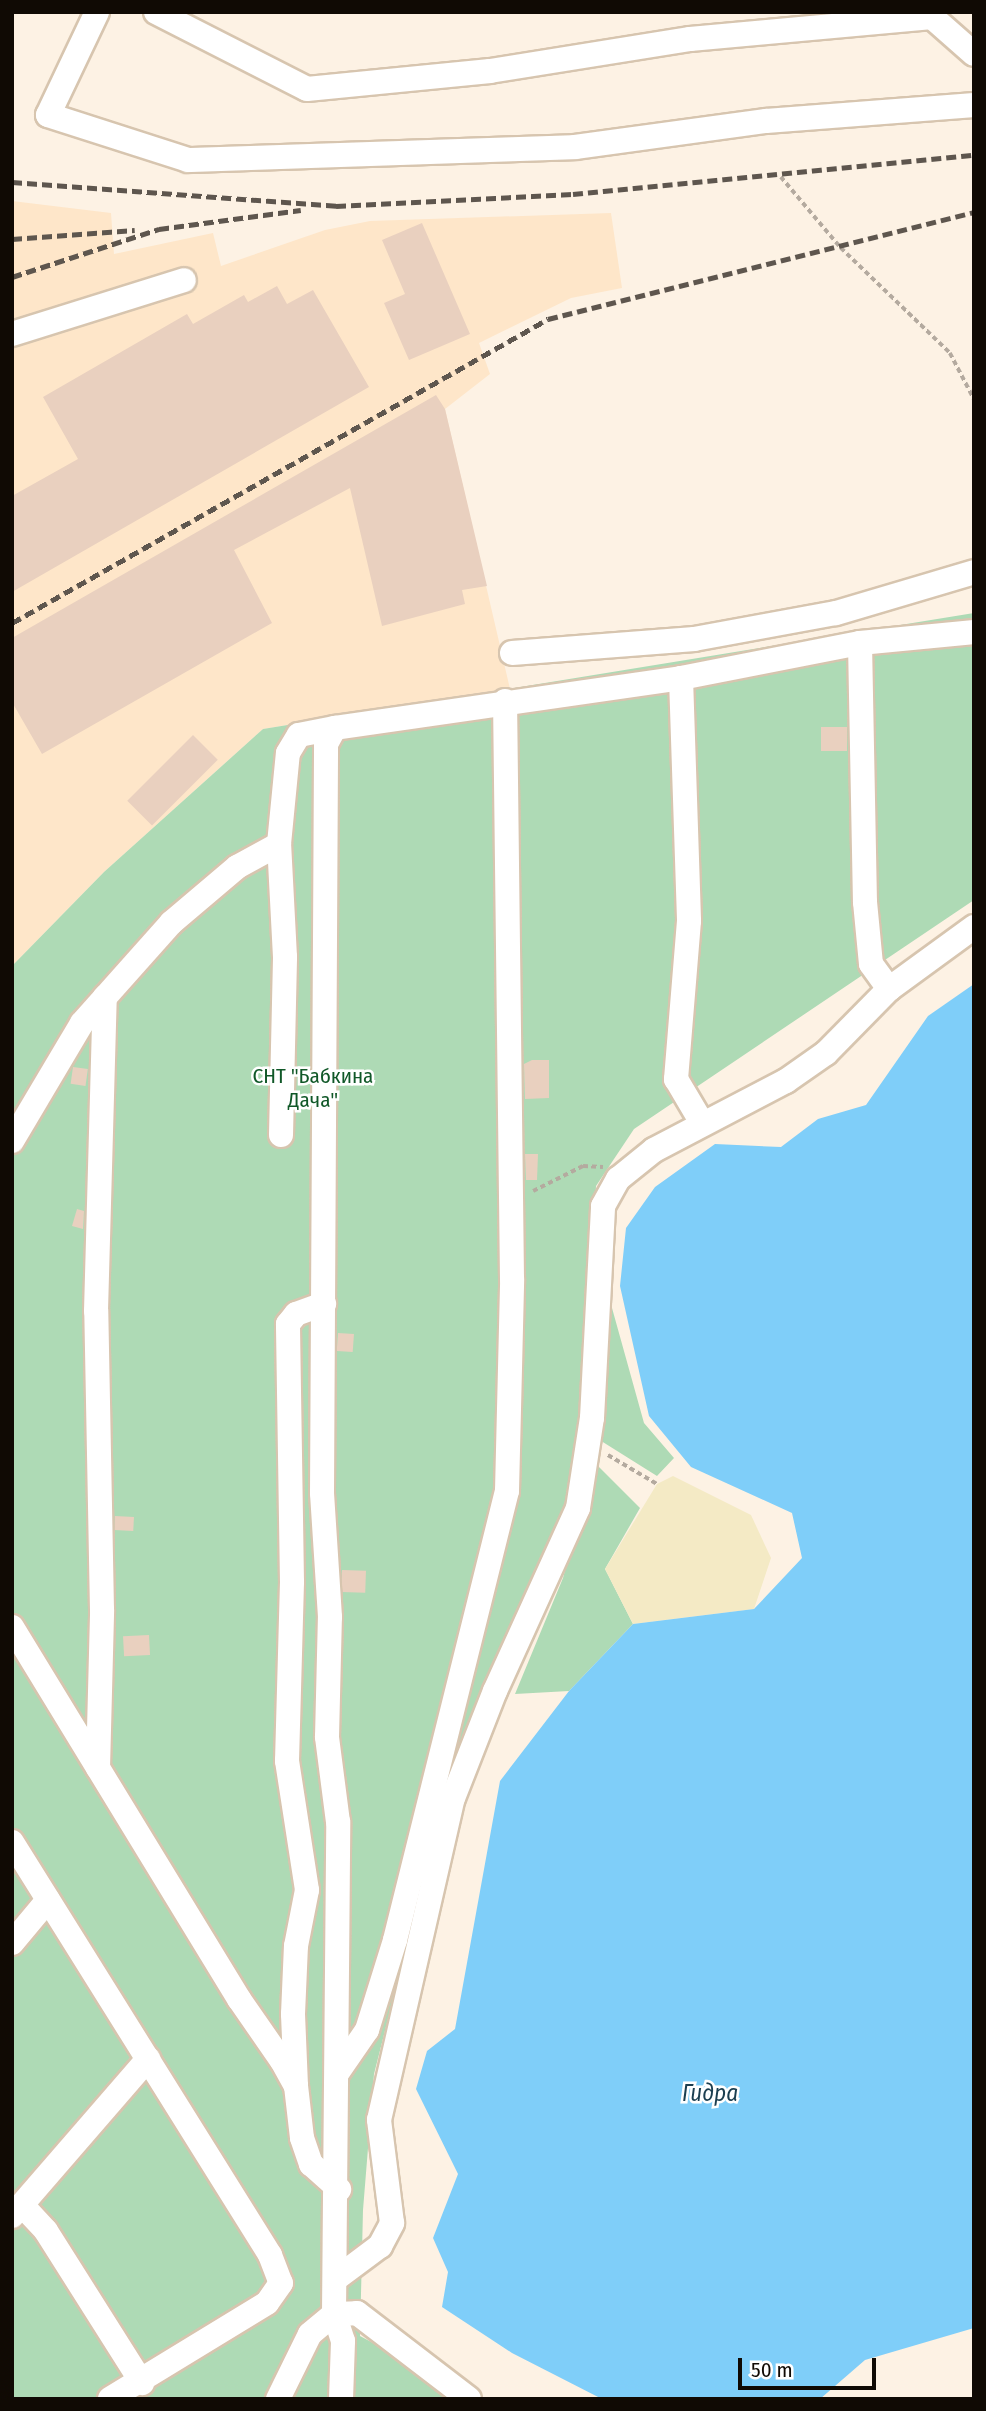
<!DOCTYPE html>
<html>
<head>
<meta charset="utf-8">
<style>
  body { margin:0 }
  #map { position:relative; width:986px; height:2411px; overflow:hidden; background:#fdf2e4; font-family:"Fira Sans Condensed",sans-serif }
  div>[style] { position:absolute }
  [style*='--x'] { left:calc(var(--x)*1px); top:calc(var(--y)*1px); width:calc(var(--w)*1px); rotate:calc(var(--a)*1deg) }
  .built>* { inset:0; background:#fee6c9 }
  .green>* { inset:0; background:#aedab5 }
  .sand>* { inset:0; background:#f4eac5 }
  .water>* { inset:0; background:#7fcef9 }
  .building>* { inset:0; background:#e9d0bf; transform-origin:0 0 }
  .path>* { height:3.5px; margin-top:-1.75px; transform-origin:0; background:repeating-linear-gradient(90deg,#b4aa9f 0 5px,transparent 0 8.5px) }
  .roads { filter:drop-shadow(2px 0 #d7c5af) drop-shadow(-2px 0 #d7c5af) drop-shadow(0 2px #d7c5af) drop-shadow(0 -2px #d7c5af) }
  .minor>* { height:24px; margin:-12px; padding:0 12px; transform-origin:12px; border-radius:12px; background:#fff }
  .rail>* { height:5px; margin-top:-2.5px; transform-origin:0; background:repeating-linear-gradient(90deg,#5e564e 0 10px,transparent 0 15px) }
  span { translate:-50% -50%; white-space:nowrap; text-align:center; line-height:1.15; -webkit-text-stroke:5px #fff; paint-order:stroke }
  .park-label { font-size:21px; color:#105828 }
  .water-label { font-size:23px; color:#1b3e50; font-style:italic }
  .frame { position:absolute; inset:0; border:14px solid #100a04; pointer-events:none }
  .scale { position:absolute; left:738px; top:2358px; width:138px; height:32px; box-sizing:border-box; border:4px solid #100a04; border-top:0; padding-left:9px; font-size:21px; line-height:24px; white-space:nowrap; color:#100a04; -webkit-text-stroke:5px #fff; paint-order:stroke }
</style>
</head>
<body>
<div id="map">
  <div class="built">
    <div style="clip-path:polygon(12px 201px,111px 213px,114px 254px,213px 233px,221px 266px,325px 230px,370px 221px,611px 213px,622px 288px,571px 298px,479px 343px,490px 374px,445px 409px,510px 689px,263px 729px,104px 872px,12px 966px)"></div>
  </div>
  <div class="green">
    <div style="clip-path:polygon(974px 613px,974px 900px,634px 1129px,596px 1186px,584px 1436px,561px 1533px,405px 1952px,374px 2074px,363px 2210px,360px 2336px,478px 2399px,12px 2399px,12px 966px,104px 872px,263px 729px)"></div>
    <div style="clip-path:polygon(607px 1290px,644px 1423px,674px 1458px,657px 1476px,598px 1439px)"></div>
    <div style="clip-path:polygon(593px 1461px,640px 1508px,605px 1569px,633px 1624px,569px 1691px,515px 1694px,563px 1578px)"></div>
  </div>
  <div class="sand">
    <div style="clip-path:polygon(673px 1476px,751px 1515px,771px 1558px,754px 1609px,633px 1624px,605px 1569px,657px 1484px)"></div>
  </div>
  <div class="water">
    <div style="clip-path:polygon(974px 984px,974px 2328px,865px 2360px,820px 2399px,602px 2399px,512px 2353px,442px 2307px,448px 2272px,433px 2238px,458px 2174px,416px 2089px,427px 2051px,455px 2029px,500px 1781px,569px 1691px,633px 1624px,754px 1609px,802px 1558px,792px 1513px,691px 1467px,649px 1416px,620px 1286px,626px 1228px,655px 1187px,715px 1144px,781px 1147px,818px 1119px,866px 1105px,928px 1016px)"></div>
  </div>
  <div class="building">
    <div style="clip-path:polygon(422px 223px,470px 334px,409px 360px,384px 303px,405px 294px,382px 240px)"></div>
    <div style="clip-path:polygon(277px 286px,287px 304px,313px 290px,369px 387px,12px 592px,12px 496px,78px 459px,43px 397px,187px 314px,193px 324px,244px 295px,248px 302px)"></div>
    <div style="clip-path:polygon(436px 395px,445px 409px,487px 586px,462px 590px,465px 604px,382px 626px,350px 488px,234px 550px,272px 623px,42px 754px,12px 702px,12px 638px)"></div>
    <div style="left:847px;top:727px;width:24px;height:26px;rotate:90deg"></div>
    <div style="left:193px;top:735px;width:35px;height:93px;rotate:45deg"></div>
    <div style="clip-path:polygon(532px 1060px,549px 1060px,549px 1098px,525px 1099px,524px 1064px)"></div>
    <div style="left:73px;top:1067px;width:15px;height:17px;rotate:8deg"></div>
    <div style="clip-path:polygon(525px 1154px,538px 1154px,537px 1180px,526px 1180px)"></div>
    <div style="clip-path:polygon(77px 1209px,84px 1211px,83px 1229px,72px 1226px)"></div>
    <div style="left:338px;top:1333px;width:16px;height:18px;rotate:4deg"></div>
    <div style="left:115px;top:1516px;width:19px;height:14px;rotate:3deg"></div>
    <div style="left:342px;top:1570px;width:24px;height:22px;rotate:2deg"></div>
    <div style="left:149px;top:1635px;width:20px;height:26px;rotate:87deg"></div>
  </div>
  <div class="path">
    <div style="--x:781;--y:177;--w:93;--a:49.8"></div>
    <div style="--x:841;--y:248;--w:151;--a:43.9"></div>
    <div style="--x:950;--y:353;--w:52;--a:62.4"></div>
    <div style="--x:533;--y:1191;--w:56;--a:-26.6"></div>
    <div style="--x:583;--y:1166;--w:20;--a:3"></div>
    <div style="--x:608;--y:1455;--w:57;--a:30.6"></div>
  </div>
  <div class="roads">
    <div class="minor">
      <div style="--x:97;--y:12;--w:114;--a:115.4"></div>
      <div style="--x:48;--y:115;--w:147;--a:17.8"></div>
      <div style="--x:188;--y:160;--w:387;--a:-1.9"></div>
      <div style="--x:575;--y:147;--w:193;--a:-7.8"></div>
      <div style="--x:766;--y:121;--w:209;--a:-4.4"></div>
      <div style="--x:156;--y:12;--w:169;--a:27"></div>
      <div style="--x:307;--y:89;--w:184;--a:-5.6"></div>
      <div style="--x:490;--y:71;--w:203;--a:-9.1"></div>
      <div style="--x:690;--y:39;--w:243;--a:-5.2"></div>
      <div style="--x:932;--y:17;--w:56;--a:41.4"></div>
      <div style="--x:12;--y:334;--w:180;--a:-17.4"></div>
      <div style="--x:860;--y:643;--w:259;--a:88.9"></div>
      <div style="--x:865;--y:902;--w:62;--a:84.5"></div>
      <div style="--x:871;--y:964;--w:31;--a:54"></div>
      <div style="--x:512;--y:653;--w:183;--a:-4.4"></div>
      <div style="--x:694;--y:639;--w:144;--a:-10.4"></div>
      <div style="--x:836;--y:613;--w:144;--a:-16.5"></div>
      <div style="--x:681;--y:678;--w:243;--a:88.1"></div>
      <div style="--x:689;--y:921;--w:159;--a:94.7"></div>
      <div style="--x:676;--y:1079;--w:51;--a:59.4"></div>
      <div style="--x:281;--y:1135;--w:178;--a:-88.7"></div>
      <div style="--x:285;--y:957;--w:113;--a:-93"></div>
      <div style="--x:279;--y:844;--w:91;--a:-84.4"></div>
      <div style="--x:288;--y:753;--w:21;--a:-59"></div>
      <div style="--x:299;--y:735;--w:37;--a:-11"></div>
      <div style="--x:12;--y:1141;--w:137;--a:-59.3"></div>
      <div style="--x:82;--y:1023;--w:134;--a:-48.3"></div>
      <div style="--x:171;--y:923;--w:87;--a:-40.3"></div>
      <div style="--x:237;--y:867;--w:48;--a:-28.7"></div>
      <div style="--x:12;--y:1627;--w:436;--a:58.6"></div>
      <div style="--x:239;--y:1999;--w:75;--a:55.3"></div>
      <div style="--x:282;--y:2061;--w:29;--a:61"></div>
      <div style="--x:296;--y:2086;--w:52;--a:83.4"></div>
      <div style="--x:302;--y:2138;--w:28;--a:71"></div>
      <div style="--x:311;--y:2164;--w:38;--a:42"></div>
      <div style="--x:98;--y:1768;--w:158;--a:-88.5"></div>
      <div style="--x:102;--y:1610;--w:299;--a:-91.1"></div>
      <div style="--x:96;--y:1311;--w:314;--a:-88.4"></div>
      <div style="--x:12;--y:1842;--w:487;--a:58"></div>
      <div style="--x:270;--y:2255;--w:30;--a:69"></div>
      <div style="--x:281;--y:2283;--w:24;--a:125"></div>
      <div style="--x:267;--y:2303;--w:184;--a:148.6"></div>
      <div style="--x:12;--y:1943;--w:56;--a:-50.1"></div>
      <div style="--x:338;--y:2072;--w:51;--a:-55.4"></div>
      <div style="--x:367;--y:2030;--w:94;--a:-72.7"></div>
      <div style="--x:395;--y:1940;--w:463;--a:-76"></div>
      <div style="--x:507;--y:1491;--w:212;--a:-88.6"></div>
      <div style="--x:512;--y:1279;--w:578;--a:-90.69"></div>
      <div style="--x:296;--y:2086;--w:72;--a:-92.4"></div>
      <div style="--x:293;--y:2014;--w:68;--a:-87.5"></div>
      <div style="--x:296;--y:1946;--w:57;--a:-78.9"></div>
      <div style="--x:307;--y:1890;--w:131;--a:-98.8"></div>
      <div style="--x:287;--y:1761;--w:179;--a:-88.4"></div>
      <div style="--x:292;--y:1582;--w:258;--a:-90.9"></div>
      <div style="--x:288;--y:1324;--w:13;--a:-51"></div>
      <div style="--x:296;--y:1314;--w:30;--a:-20"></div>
      <div style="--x:22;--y:2205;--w:35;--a:47"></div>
      <div style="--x:46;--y:2231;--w:180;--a:57.7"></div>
      <div style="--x:12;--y:2216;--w:208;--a:-49.1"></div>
      <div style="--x:337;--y:2278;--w:54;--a:-36.7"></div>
      <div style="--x:380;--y:2246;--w:26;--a:-62"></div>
      <div style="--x:392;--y:2223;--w:104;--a:-97.2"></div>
      <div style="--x:379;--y:2120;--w:330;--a:-77.1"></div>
      <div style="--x:453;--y:1798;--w:115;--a:-68.6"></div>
      <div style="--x:495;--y:1691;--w:201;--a:-65.6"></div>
      <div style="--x:578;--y:1508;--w:91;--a:-81.2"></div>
      <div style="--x:592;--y:1418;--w:212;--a:-87"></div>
      <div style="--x:603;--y:1206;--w:31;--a:-61"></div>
      <div style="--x:618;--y:1179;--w:46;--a:-38.9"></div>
      <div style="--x:654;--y:1150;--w:149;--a:-27.6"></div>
      <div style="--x:786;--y:1081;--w:49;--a:-35"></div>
      <div style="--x:826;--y:1053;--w:90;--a:-45.5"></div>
      <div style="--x:889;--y:989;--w:105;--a:-36.1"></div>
      <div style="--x:278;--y:2399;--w:72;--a:-63.8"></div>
      <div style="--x:310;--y:2334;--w:31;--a:-40"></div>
      <div style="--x:334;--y:2314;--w:23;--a:-2"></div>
      <div style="--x:357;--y:2313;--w:141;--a:37.5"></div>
      <div style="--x:341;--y:2399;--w:58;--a:-88"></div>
      <div style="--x:343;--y:2341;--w:28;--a:-108"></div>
      <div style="--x:334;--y:2314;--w:492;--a:-89.5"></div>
      <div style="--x:338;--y:1822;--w:86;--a:-97.4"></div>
      <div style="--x:327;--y:1737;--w:120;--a:-88.6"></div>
      <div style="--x:330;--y:1617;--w:124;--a:-93.7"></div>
      <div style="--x:322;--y:1493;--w:749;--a:-89.69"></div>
      <div style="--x:326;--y:744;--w:18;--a:-61"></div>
      <div style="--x:335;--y:728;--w:350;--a:-8.2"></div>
      <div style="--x:681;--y:678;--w:182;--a:-11.1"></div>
      <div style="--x:860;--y:643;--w:115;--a:-5.5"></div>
    </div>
  </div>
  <div class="rail">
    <div style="--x:12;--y:182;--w:325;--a:4.2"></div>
    <div style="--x:336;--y:206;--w:237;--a:-2.9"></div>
    <div style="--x:573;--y:194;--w:403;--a:-5.6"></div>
    <div style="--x:12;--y:239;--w:123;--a:-4.2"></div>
    <div style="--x:12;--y:277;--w:155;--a:-18.1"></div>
    <div style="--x:159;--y:229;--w:143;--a:-7.6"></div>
    <div style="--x:12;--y:623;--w:616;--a:-29.56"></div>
    <div style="--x:548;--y:319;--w:439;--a:-14.1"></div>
  </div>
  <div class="park-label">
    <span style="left:313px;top:1088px">СНТ "Бабкина<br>Дача"</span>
  </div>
  <div class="water-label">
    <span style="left:710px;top:2093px">Гидра</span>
  </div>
  <div class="frame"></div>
  <div class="scale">50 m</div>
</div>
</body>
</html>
